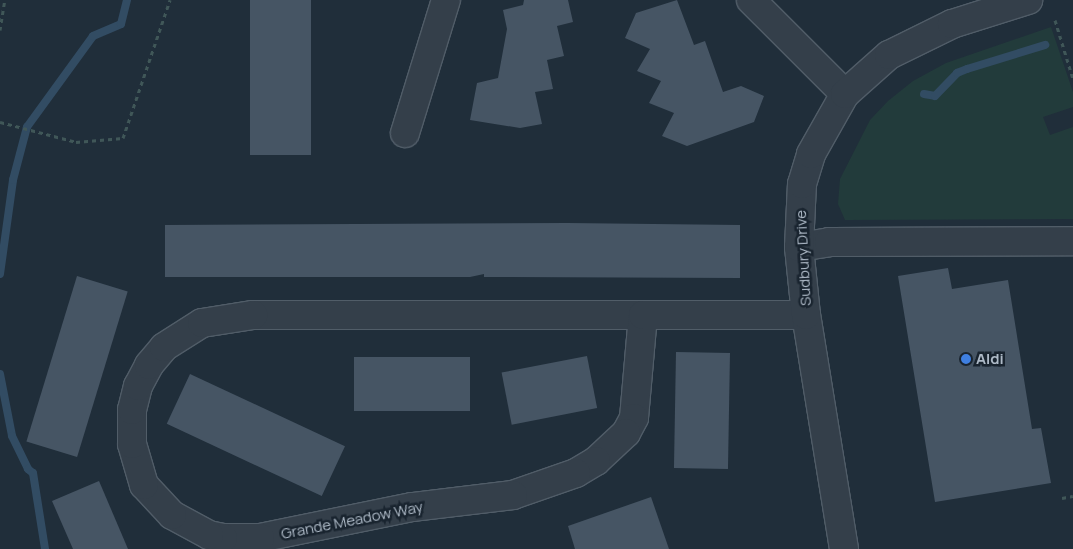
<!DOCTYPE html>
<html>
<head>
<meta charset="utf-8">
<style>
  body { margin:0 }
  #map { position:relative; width:1073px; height:549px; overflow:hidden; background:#202e3a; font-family:Manrope,sans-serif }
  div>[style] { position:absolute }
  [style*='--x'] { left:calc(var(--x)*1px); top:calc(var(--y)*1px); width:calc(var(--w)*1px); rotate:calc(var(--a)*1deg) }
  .green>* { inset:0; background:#223b3b }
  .stream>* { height:8px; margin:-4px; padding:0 4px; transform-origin:4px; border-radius:4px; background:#324c63 }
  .building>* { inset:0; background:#465564; transform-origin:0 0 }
  .path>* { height:3px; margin-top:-1.5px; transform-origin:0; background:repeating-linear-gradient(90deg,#405758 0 4px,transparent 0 8px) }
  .roads { filter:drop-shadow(1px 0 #515d68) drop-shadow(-1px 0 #515d68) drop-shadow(0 1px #515d68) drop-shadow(0 -1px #515d68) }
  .minor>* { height:28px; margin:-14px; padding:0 14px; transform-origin:14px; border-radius:14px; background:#343f4a }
  .dots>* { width:14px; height:14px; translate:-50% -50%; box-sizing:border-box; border:2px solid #19242f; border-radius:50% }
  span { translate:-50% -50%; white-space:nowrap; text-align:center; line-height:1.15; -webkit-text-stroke:5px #19242f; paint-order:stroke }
  .street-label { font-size:15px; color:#aebac7 }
  .poi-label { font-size:15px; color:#aebac7; font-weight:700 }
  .left { translate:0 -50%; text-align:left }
</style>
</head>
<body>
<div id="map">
  <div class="green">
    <div style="clip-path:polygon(1051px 27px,1073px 92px,1073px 107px,1043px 117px,1050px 135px,1073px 127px,1073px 219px,845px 220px,838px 204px,840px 179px,870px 120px,888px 101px,913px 81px,946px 63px)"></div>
  </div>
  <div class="stream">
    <div style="--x:924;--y:94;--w:11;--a:10"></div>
    <div style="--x:935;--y:96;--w:32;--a:-46"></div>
    <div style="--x:957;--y:73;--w:11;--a:-22"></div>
    <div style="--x:967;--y:69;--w:82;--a:-17.1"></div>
    <div style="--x:0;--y:274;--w:95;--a:-82.1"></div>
    <div style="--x:13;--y:180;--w:55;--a:-75.2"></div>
    <div style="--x:27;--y:127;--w:112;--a:-54"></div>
    <div style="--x:93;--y:36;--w:30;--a:-23"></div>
    <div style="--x:121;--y:24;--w:25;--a:-76"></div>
    <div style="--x:0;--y:374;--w:63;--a:79"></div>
    <div style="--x:12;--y:436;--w:37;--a:64"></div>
    <div style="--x:28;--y:469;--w:6;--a:39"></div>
    <div style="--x:33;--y:473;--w:77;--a:81"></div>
  </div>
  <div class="building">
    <div style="left:250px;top:0;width:61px;height:155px"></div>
    <div style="clip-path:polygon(524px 0,568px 0,573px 22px,557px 26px,564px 56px,547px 60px,553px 89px,535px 92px,542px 124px,520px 128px,470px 120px,477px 83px,498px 78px,507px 29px,503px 10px,523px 5px)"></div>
    <div style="clip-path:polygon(677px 0,694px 45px,705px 41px,723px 92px,741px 86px,764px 96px,754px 122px,687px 146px,662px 136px,674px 113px,649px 103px,661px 81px,637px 71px,650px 49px,625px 38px,636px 13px)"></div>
    <div style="clip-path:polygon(567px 223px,740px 225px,740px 278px,484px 277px,484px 274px,470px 277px,165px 277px,165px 225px)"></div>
    <div style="clip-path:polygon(948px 268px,952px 289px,1008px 280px,1032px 429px,1041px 428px,1051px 483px,935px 502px,898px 276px)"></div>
    <div style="left:77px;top:276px;width:53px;height:173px;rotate:17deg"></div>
    <div style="left:676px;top:352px;width:54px;height:116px;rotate:1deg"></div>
    <div style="left:587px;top:356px;width:53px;height:87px;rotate:79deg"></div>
    <div style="left:354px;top:357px;width:116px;height:54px"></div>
    <div style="left:190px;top:374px;width:171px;height:55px;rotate:25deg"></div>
    <div style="clip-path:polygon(99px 481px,128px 549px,73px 549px,52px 501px)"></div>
    <div style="clip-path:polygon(651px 497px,669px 549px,575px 549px,568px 526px)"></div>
  </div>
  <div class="path">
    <div style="--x:1055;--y:20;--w:62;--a:73"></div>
    <div style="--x:0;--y:30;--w:30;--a:-81"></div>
    <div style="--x:0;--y:122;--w:79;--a:14.7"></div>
    <div style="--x:76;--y:142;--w:47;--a:-4.9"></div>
    <div style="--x:123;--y:138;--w:146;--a:-71.2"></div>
    <div style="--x:1062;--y:498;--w:11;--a:-10"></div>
  </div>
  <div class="roads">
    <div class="minor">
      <div style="--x:751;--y:0;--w:133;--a:45"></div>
      <div style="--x:405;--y:133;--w:139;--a:-72.9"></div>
      <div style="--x:799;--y:247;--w:30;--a:-9"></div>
      <div style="--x:829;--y:242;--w:244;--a:-0.2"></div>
      <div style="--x:253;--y:315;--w:390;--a:0"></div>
      <div style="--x:643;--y:315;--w:103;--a:95"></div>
      <div style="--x:634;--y:418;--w:17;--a:118"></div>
      <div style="--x:626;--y:433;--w:41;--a:137"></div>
      <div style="--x:596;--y:461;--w:23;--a:149"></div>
      <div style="--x:576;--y:473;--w:67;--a:160.8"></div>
      <div style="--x:513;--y:495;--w:102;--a:173.2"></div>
      <div style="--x:412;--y:507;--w:155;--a:168.5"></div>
      <div style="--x:260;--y:538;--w:37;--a:180"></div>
      <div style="--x:223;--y:538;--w:14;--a:-168"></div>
      <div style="--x:209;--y:535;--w:42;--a:-151.6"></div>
      <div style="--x:172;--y:515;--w:41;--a:-133"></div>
      <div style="--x:144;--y:485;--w:43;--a:-106.3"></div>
      <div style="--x:132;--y:444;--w:34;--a:-90"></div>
      <div style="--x:132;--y:410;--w:25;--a:-76"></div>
      <div style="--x:138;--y:386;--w:24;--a:-62"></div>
      <div style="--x:149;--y:365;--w:23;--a:-50"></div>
      <div style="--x:164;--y:347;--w:45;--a:-32.3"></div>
      <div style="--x:202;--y:323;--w:52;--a:-8.9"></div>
      <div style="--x:643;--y:315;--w:163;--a:0"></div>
      <div style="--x:844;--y:549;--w:237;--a:-99.2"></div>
      <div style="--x:806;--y:315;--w:68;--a:-95.9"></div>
      <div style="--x:799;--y:247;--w:63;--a:-87.3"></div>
      <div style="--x:802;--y:184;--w:31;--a:-73"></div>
      <div style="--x:811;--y:154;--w:69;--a:-60.5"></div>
      <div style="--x:845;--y:94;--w:59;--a:-41.6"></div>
      <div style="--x:889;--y:55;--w:70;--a:-26.2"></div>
      <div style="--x:952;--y:24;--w:80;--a:-17.5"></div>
    </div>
  </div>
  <div class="dots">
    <div style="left:966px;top:359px;background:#3f7fe0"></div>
  </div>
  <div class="street-label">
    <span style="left:803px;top:258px;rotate:-93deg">Sudbury Drive</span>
    <span style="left:352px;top:520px;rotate:-11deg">Grande Meadow Way</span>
  </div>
  <div class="poi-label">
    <span class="left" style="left:976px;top:359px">Aldi</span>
  </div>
</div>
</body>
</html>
